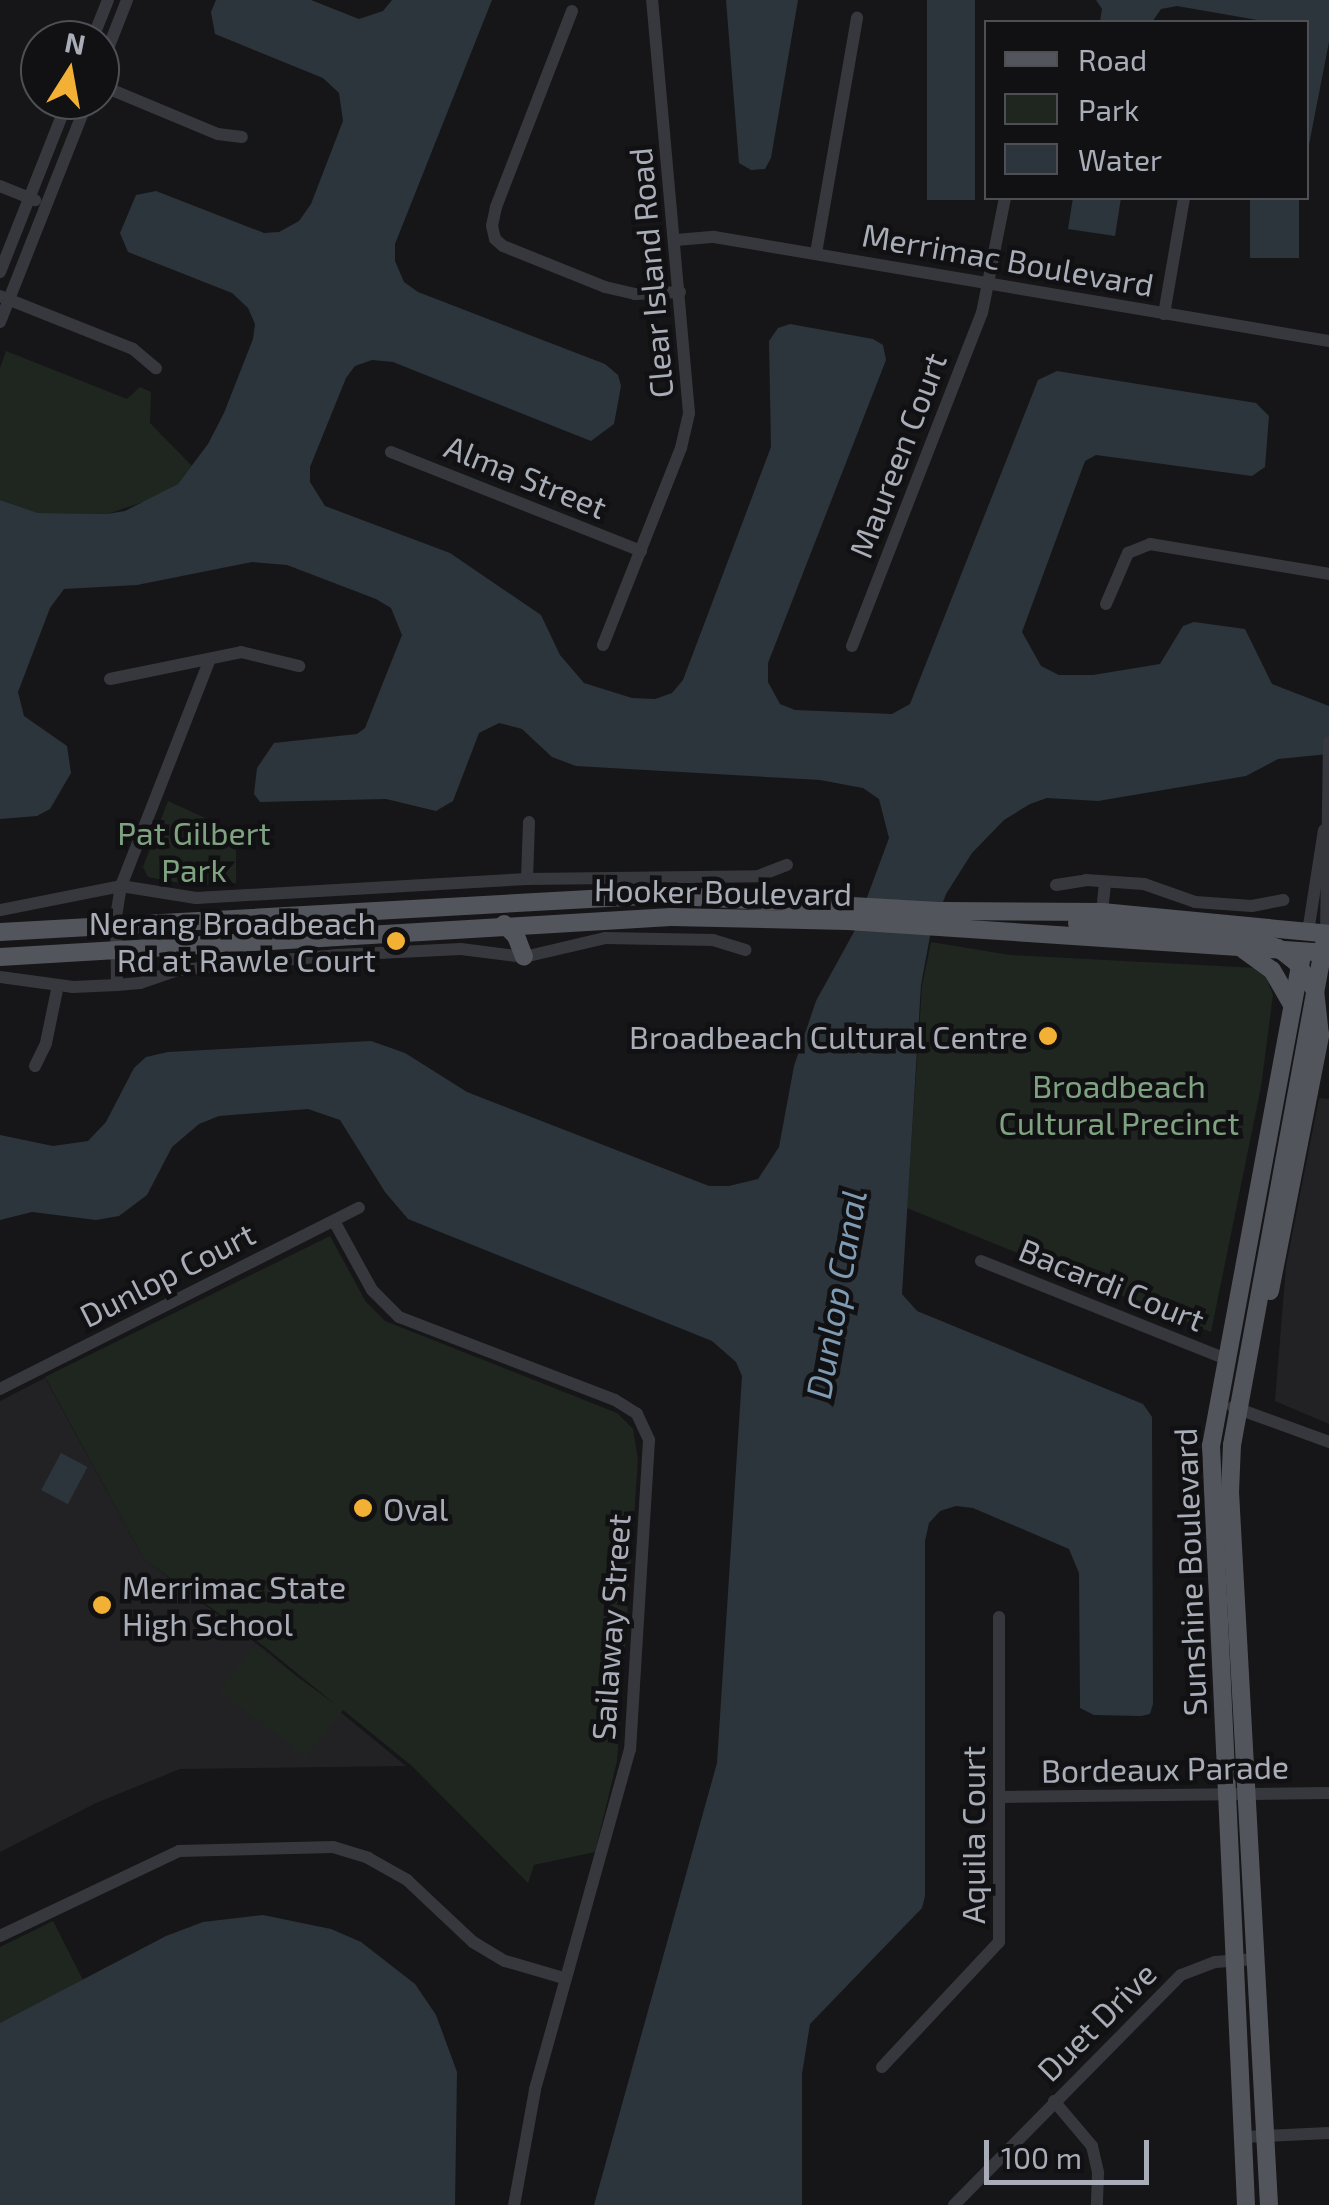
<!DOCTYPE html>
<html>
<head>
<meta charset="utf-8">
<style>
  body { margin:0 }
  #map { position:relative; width:1329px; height:2205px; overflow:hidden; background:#161618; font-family:"Exo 2",sans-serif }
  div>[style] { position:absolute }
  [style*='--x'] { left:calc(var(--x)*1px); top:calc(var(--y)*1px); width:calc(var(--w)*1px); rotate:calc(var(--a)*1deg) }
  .built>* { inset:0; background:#222225 }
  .green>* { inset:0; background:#1e261f }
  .water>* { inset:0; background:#2c353c; transform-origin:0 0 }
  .minor>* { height:12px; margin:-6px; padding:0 6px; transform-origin:6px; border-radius:6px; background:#37383d }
  .major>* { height:18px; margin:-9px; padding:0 9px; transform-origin:9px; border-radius:9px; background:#53555c }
  .major-bridge>* { height:18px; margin:-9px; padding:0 9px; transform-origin:9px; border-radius:9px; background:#53555c }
  .dots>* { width:28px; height:28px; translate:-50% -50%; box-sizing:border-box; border:5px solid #111113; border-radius:50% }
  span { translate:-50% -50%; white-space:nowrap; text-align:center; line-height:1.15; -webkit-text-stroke:9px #111113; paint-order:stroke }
  .street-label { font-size:32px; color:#a8adb8 }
  .park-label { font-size:32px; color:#7fa381 }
  .poi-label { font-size:32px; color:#a8adb8 }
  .right { translate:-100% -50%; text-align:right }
  .left { translate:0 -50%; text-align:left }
  .water-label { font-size:35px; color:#7f9bb3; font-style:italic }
  .legend { position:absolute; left:984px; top:20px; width:325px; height:180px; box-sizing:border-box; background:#111113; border:2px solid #4d4f55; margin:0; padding:12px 18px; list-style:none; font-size:30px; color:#a8adb8 }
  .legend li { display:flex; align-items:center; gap:20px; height:50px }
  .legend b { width:50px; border:2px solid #4d4f55 }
  .north { position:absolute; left:20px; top:20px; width:100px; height:100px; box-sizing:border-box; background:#111113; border:2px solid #4d4f55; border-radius:50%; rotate:11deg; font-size:28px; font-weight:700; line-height:40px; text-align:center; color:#a8adb8 }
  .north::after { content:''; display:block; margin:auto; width:35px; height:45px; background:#f2b134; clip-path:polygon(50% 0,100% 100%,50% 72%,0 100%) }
  .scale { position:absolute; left:984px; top:2140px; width:165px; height:45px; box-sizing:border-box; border:5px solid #a8adb8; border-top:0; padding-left:12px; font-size:30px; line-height:35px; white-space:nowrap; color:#a8adb8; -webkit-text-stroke:8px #111113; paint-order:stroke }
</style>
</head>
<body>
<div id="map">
  <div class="built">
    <div style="clip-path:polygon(1319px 1098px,1329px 1099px,1329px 1424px,1275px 1401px,1286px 1266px)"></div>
    <div style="clip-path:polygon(45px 1378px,144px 1559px,265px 1650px,406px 1766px,180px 1769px,96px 1803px,0 1852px,0 1401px)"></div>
  </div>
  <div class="green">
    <div style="clip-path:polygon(6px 351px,127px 399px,140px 387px,151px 392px,150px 423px,192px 466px,178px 484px,152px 499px,107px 514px,38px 513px,0 500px,0 368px)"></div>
    <div style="clip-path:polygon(168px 801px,236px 832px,236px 883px,195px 886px,148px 877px,143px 867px)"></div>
    <div style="clip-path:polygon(931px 942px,1010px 955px,1257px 968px,1265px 974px,1273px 995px,1261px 1087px,1211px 1332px,907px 1208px,922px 986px)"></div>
    <div style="clip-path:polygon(330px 1236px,366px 1302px,385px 1321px,617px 1413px,633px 1429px,638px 1460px,617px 1761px,595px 1852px,534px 1865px,528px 1883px,412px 1766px,343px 1710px,306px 1757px,220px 1691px,254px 1645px,336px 1705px,265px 1647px,144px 1559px,45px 1377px)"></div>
    <div style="clip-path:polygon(53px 1921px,84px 1982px,0 2023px,0 1947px)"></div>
  </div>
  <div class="water">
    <div style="clip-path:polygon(216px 0,311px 0,359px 19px,383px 11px,392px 0,492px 0,395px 244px,395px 261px,404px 282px,418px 292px,605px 364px,618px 375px,621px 386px,614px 424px,591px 441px,393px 362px,372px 360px,355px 366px,346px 378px,310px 467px,310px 482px,325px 506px,450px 553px,541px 615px,560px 655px,584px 683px,632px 698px,655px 699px,672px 693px,683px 680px,771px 447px,769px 341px,778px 328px,790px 324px,873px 339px,883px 345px,886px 360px,768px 663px,768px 682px,780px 704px,795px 710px,892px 714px,910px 704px,1038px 380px,1057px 371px,1256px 403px,1269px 416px,1265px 467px,1252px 476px,1096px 455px,1085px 461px,1022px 632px,1041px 666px,1059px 675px,1093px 675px,1160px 664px,1183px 626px,1194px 622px,1245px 629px,1272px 684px,1329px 706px,1329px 754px,1278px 759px,1246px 776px,1098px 801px,1047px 798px,1030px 804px,1004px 820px,972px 853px,946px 894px,930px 936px,921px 985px,902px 1294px,917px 1311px,1143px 1404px,1152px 1417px,1153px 1704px,1150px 1714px,1141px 1716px,1094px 1715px,1080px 1708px,1079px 1573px,1069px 1549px,973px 1508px,956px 1506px,940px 1511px,929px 1523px,925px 1541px,925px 1896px,922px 1908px,810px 2024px,802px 2074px,802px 2205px,594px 2205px,717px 1763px,742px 1376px,736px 1362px,712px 1341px,408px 1219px,385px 1192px,340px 1120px,308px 1109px,219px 1116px,199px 1124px,172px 1147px,147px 1195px,119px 1216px,96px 1220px,32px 1212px,0 1220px,0 1135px,53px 1146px,88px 1141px,106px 1122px,134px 1068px,146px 1057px,168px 1052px,371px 1041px,405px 1053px,467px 1092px,709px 1186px,729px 1186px,758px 1179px,779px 1147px,794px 1066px,816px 1001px,855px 930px,889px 838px,879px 799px,863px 788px,820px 780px,576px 766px,552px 757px,522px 729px,499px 723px,479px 733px,453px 801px,436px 811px,386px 799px,260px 802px,254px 794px,257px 768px,274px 743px,357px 734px,365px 728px,402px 635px,391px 608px,376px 599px,287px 565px,252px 562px,137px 585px,64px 589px,50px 608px,18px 692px,24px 716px,67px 746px,71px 773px,50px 809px,37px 816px,0 819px,0 500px,38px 513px,107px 514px,125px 511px,178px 484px,208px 444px,224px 413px,253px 339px,255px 324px,248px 308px,232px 293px,128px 252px,120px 233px,136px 195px,156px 191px,264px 233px,279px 232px,299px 221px,311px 204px,343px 121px,339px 93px,323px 78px,215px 34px,211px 12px)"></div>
    <div style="clip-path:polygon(726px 0,798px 0,771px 158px,765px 169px,751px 170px,739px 163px)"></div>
    <div style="left:927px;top:0;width:48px;height:200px"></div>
    <div style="clip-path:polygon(1096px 0,1329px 0,1329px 42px,1307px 155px,1306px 22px,1269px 22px,1177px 6px,1161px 9px,1152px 22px,1100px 22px,1102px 9px)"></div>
    <div style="clip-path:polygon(1073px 198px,1121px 198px,1115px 236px,1068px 229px)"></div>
    <div style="left:1250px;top:198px;width:49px;height:60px"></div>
    <div style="left:61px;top:1453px;width:30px;height:42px;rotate:28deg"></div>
    <div style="clip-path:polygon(263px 1915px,331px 1929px,361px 1942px,415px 1984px,436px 2015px,457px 2072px,455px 2205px,0 2205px,0 2023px,166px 1936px,203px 1922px)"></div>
  </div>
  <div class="minor">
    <div style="--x:572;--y:11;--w:210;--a:111.2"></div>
    <div style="--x:496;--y:207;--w:19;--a:102"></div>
    <div style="--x:492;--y:226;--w:13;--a:77"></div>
    <div style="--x:495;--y:239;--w:11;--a:41"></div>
    <div style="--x:503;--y:246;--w:110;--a:21.9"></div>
    <div style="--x:605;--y:287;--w:31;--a:13"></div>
    <div style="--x:635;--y:294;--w:45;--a:-2.5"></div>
    <div style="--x:92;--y:40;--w:43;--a:-68.2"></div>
    <div style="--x:100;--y:69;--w:74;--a:-68.6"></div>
    <div style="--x:100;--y:85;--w:128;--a:22.6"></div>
    <div style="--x:218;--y:134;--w:24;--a:7"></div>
    <div style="--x:0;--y:186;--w:38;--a:22"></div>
    <div style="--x:676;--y:240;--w:38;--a:-5"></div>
    <div style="--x:714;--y:237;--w:624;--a:9.6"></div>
    <div style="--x:816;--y:253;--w:239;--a:-80.1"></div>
    <div style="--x:0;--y:272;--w:185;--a:-68.4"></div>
    <div style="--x:0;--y:296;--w:143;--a:21.7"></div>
    <div style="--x:133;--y:349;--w:30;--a:40"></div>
    <div style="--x:1164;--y:314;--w:118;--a:-80.2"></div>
    <div style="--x:0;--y:322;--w:239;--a:-68.4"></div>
    <div style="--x:391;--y:452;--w:269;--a:21.6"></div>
    <div style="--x:1106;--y:604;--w:56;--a:-66.7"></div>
    <div style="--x:1128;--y:553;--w:24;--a:-22"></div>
    <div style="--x:1150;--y:544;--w:181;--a:9.5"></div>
    <div style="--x:603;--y:645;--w:212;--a:-68.4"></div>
    <div style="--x:681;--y:448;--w:36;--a:-77"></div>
    <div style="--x:689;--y:413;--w:415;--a:-95.1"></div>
    <div style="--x:852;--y:646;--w:357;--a:-68.7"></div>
    <div style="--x:982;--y:313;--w:117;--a:-78.7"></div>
    <div style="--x:110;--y:679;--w:134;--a:-11.6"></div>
    <div style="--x:241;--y:652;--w:60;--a:13.6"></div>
    <div style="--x:527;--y:879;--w:57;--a:-88"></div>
    <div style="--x:1056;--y:885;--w:30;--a:-9"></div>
    <div style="--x:1086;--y:880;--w:58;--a:3.9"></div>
    <div style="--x:1144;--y:884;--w:54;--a:19.4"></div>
    <div style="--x:1195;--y:902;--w:57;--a:4"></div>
    <div style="--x:1252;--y:906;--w:32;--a:-11"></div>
    <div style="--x:0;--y:910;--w:123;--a:-11.2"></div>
    <div style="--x:121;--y:886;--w:76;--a:9.1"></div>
    <div style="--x:196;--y:898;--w:332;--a:-3.3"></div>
    <div style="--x:527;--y:879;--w:231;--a:-0.7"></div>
    <div style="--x:758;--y:876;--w:31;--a:-21"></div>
    <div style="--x:1102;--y:912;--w:30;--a:-84"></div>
    <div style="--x:1308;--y:932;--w:103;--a:-81.1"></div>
    <div style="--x:1326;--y:934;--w:192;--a:-89.1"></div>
    <div style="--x:0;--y:977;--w:74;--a:7.8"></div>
    <div style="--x:73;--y:987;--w:44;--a:-2.6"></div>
    <div style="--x:117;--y:985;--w:23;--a:-5"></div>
    <div style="--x:140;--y:983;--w:40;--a:-18.9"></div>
    <div style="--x:178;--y:970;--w:160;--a:-5.4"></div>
    <div style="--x:337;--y:955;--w:124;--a:-2.8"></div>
    <div style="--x:461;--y:949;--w:64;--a:7.2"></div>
    <div style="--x:524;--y:957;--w:83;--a:-13.2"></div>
    <div style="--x:605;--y:938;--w:108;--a:1.1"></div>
    <div style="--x:713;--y:940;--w:34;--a:17"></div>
    <div style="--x:117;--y:985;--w:68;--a:-90.8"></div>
    <div style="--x:116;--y:917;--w:31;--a:-81"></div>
    <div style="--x:121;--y:886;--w:244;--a:-68.6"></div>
    <div style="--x:35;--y:1066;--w:25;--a:-64"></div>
    <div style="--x:46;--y:1043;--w:59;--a:-78.3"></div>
    <div style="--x:334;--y:1221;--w:79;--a:61.2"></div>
    <div style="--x:372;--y:1290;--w:38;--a:45"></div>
    <div style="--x:399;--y:1317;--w:231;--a:21"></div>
    <div style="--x:615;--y:1400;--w:26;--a:32"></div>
    <div style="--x:637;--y:1414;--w:29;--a:65"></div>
    <div style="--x:649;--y:1440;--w:310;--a:93.5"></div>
    <div style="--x:630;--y:1749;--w:354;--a:105.6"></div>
    <div style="--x:535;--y:2090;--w:117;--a:100.3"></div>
    <div style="--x:981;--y:1261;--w:262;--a:21.8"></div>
    <div style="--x:0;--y:1389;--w:402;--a:-26.8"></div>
    <div style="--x:1233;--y:1407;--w:102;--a:20"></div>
    <div style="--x:1001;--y:1797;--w:328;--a:-0.7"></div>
    <div style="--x:0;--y:1936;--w:198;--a:-25.4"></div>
    <div style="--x:179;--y:1851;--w:154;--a:-1.5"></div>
    <div style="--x:333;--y:1847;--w:37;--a:17"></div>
    <div style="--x:368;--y:1858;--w:45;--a:29.4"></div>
    <div style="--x:407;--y:1880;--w:91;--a:43.2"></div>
    <div style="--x:473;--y:1942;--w:37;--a:31"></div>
    <div style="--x:505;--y:1961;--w:61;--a:16.1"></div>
    <div style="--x:882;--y:2067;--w:171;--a:-46.9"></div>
    <div style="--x:999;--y:1942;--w:325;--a:-90"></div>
    <div style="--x:1054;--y:2101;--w:59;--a:49.8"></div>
    <div style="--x:1092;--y:2146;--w:28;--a:77"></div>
    <div style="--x:1098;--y:2173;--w:32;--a:92"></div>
    <div style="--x:1243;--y:2137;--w:86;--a:-2.7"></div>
    <div style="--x:954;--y:2205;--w:323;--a:-45.4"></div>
    <div style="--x:1181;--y:1975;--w:36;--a:-21"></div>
    <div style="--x:1215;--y:1962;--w:41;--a:-4.2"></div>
  </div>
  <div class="major">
    <div style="--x:1077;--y:923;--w:97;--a:4.7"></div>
    <div style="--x:504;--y:924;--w:17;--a:45"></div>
    <div style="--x:516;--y:936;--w:22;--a:69"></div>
    <div style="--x:0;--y:932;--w:663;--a:-3.2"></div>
    <div style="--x:662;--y:895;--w:281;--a:3.3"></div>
    <div style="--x:943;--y:911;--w:159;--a:0.4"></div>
    <div style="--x:1102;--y:912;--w:228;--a:5.5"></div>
    <div style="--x:1244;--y:950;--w:34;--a:36"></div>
    <div style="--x:1272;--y:970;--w:38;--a:60"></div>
    <div style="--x:0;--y:957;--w:672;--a:-3.41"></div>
    <div style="--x:671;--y:917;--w:177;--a:1.3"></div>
    <div style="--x:848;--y:921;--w:482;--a:3.8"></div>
    <div style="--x:1270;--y:1291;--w:261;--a:-78.9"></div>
    <div style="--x:1246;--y:2205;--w:760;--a:-92.64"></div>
    <div style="--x:1211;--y:1446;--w:497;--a:-79.5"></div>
    <div style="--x:1269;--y:2205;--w:714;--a:-93.13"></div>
    <div style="--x:1230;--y:1492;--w:47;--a:-87.6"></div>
    <div style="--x:1232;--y:1445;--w:509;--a:-79.59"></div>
  </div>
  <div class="major-bridge">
    <div style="--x:1174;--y:931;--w:76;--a:5.3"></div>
    <div style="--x:1250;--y:938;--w:30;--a:20"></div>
    <div style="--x:1278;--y:948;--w:23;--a:38"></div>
    <div style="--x:1296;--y:962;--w:34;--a:56"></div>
    <div style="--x:1315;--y:990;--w:45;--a:83.7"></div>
  </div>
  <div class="dots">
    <div style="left:396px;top:941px;background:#f2b134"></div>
    <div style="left:1048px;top:1036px;background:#f2b134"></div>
    <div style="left:363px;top:1508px;background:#f2b134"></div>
    <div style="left:102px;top:1605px;background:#f2b134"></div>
  </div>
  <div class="street-label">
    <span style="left:1008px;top:259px;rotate:10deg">Merrimac Boulevard</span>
    <span style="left:650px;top:273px;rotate:-95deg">Clear Island Road</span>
    <span style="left:897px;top:455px;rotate:-69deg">Maureen Court</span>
    <span style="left:526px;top:476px;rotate:22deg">Alma Street</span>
    <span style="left:723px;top:891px;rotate:1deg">Hooker Boulevard</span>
    <span style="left:167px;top:1274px;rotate:-27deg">Dunlop Court</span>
    <span style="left:1112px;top:1284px;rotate:22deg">Bacardi Court</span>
    <span style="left:1189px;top:1572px;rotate:-92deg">Sunshine Boulevard</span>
    <span style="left:610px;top:1627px;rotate:-86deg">Sailaway Street</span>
    <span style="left:1165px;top:1768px;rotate:-1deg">Bordeaux Parade</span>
    <span style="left:972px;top:1835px;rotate:-90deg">Aquila Court</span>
    <span style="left:1096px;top:2021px;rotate:-45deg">Duet Drive</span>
  </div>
  <div class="park-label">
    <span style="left:194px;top:851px">Pat Gilbert<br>Park</span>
    <span style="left:1119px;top:1104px">Broadbeach<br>Cultural Precinct</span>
  </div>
  <div class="poi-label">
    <span class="right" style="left:376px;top:941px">Nerang Broadbeach<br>Rd at Rawle Court</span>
    <span class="right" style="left:1028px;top:1036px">Broadbeach Cultural Centre</span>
    <span class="left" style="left:383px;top:1508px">Oval</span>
    <span class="left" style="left:122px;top:1605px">Merrimac State<br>High School</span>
  </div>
  <div class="water-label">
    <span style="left:835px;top:1294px;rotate:-80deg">Dunlop Canal</span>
  </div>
  <ul class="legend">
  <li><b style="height:12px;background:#53555c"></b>Road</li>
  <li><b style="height:28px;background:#1e261f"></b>Park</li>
  <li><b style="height:28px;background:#2c353c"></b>Water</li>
  </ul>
  <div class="north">N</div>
  <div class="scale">100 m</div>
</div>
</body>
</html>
